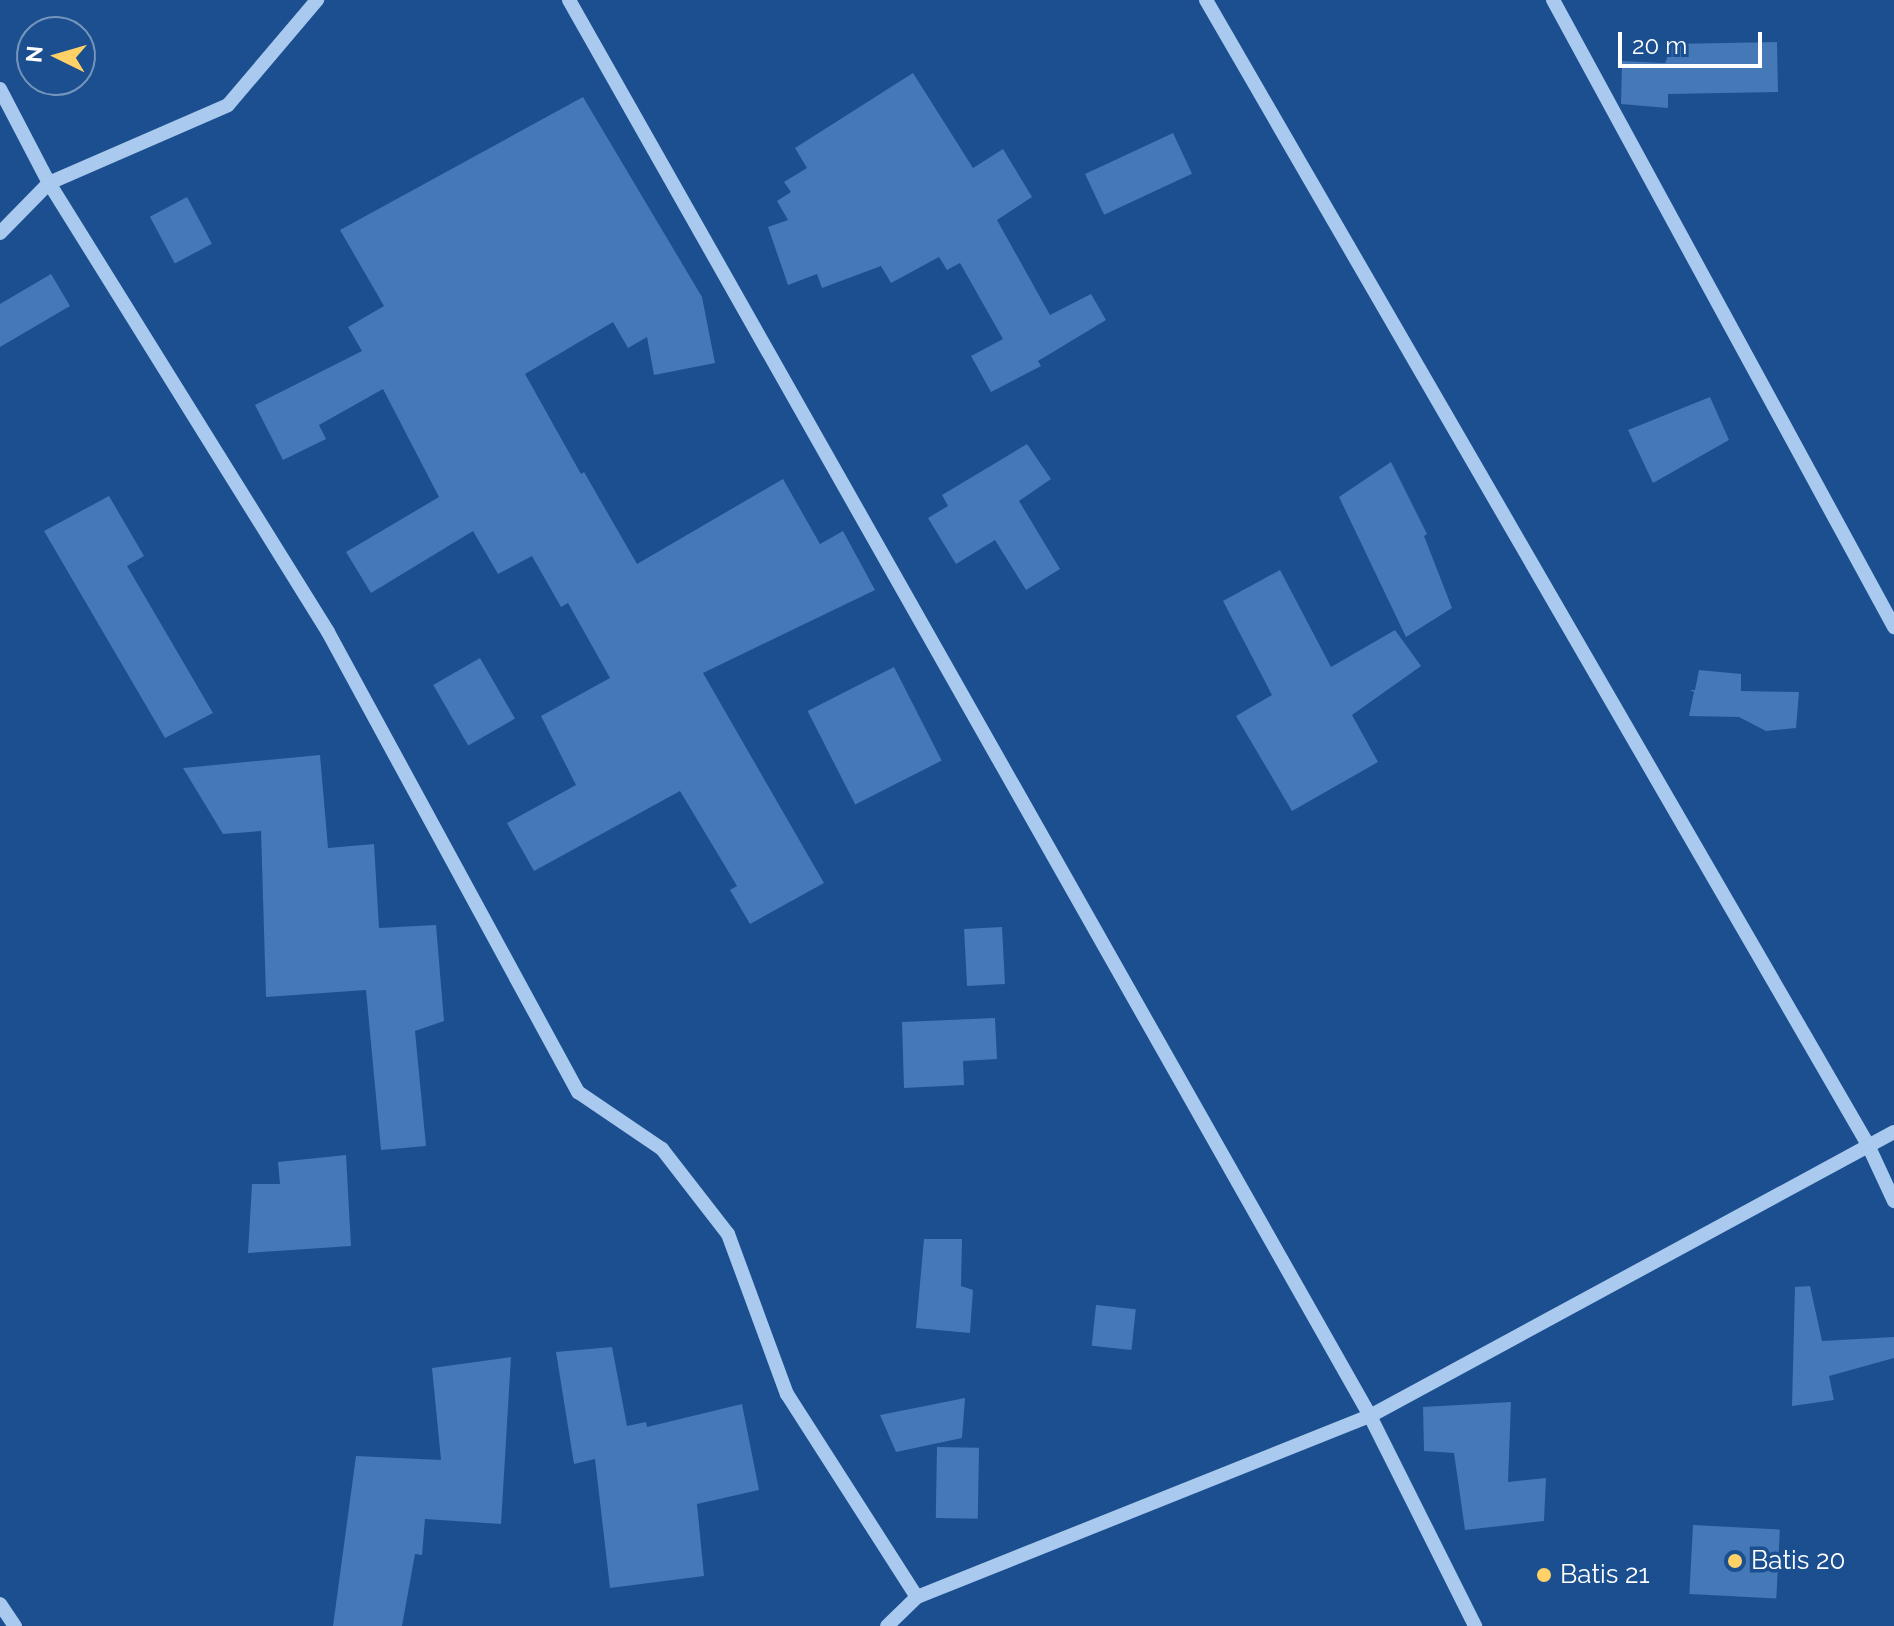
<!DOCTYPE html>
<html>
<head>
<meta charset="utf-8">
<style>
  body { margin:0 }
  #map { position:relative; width:1894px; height:1626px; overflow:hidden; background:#1b4f8f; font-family:Raleway,sans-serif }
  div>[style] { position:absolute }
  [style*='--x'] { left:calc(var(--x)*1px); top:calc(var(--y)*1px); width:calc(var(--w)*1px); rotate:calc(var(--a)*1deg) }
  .building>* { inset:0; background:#4478b7; transform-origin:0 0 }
  .minor>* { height:14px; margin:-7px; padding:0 7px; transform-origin:7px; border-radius:7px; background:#a9c9ee }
  .dots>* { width:22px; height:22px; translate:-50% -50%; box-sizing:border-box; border:4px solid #1b4f8f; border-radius:50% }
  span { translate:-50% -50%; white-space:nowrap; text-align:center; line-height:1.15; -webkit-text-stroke:7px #1b4f8f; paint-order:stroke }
  .poi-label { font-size:26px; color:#fff }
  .left { translate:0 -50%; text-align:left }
  .north { position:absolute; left:16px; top:16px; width:80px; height:80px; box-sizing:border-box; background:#1b4f8f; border:2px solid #7695bc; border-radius:50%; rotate:275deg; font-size:22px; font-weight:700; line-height:32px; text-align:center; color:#fff }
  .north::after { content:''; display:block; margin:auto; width:28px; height:36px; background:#ffd166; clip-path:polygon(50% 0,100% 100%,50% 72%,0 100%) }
  .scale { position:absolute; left:1618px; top:32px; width:144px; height:36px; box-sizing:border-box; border:4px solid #fff; border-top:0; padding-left:10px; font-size:24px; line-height:28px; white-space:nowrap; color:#fff; -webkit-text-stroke:6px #1b4f8f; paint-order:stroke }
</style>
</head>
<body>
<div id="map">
  <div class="building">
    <div style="clip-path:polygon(1777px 42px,1778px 92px,1668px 94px,1668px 108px,1621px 104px,1622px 61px,1665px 63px,1673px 44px)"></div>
    <div style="clip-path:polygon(913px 73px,973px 168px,1003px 149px,1032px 197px,997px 220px,1050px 315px,1091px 294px,1106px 320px,1038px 361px,1041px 366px,991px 392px,971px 356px,1003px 339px,960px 263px,947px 270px,939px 257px,891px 283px,881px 266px,822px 288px,817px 274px,788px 285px,768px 227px,788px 220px,777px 201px,791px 192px,784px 182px,807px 168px,795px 148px)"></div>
    <div style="clip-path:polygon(583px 97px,702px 297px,715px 363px,654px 375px,647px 337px,628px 348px,613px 322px,525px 374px,581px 474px,584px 472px,637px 564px,783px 479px,820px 544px,843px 531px,875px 590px,703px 673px,824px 883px,750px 924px,730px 890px,737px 886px,680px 791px,534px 871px,507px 823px,576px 785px,541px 716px,610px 678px,568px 603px,561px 607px,532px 556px,498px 574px,473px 531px,371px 593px,346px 552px,439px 497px,383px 389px,319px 425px,326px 439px,283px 460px,255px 405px,362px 351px,348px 327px,384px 306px,340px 230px)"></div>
    <div style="left:1173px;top:133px;width:45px;height:97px;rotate:65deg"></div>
    <div style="left:187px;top:197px;width:53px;height:42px;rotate:62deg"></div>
    <div style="clip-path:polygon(51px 274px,70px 306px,0 347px,0 304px)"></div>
    <div style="clip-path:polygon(1710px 397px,1729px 440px,1653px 483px,1628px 430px)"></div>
    <div style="clip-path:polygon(1027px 444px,1051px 479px,1019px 501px,1060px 569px,1026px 590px,995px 540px,956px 564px,928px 518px,948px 506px,942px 495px)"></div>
    <div style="clip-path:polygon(1391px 462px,1427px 534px,1424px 536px,1452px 608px,1406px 637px,1339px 497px)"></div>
    <div style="clip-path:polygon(109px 496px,144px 556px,127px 566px,213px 713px,165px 738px,44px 531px)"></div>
    <div style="clip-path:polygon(1280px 570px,1331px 667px,1395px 630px,1421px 666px,1352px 715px,1378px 762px,1292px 811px,1236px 716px,1272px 695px,1223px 601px)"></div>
    <div style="left:480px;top:658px;width:70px;height:54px;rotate:60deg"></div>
    <div style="left:894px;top:667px;width:105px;height:97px;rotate:63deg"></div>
    <div style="clip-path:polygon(1699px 670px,1741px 674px,1741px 691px,1799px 692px,1796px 728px,1766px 731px,1739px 717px,1689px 716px,1694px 692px,1690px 690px,1695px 690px)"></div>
    <div style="clip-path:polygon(320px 755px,328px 848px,374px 844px,379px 928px,436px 925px,444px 1021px,415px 1031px,426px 1146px,381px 1150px,366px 990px,266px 997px,261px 831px,223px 834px,183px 768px)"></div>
    <div style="left:1002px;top:927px;width:57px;height:38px;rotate:87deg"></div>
    <div style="clip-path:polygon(995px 1018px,997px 1059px,963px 1061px,964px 1085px,904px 1088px,902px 1022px)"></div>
    <div style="clip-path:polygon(346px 1155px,351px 1246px,248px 1253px,252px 1184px,280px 1184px,278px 1162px)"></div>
    <div style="clip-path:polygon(924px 1239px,962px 1239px,961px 1286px,973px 1290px,970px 1333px,916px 1328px)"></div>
    <div style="clip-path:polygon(1810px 1286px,1822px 1341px,1894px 1337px,1894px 1358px,1829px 1376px,1834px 1400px,1792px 1406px,1795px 1287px)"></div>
    <div style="left:1096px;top:1305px;width:40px;height:41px;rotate:6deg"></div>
    <div style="clip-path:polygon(612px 1347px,627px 1426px,646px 1422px,647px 1427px,742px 1404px,759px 1490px,697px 1504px,704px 1576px,610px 1588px,595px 1459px,574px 1464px,556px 1352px)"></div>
    <div style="clip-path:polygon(511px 1357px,501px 1524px,425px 1519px,422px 1555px,415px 1554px,402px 1626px,333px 1626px,356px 1456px,441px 1460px,432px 1368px)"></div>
    <div style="clip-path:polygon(965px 1398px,962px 1438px,896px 1452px,880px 1415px)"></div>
    <div style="clip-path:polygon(1511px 1402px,1508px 1482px,1546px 1478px,1544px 1521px,1465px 1530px,1454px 1453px,1424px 1451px,1423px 1407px)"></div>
    <div style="left:937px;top:1447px;width:42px;height:71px;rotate:1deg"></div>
    <div style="left:1693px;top:1525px;width:87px;height:69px;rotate:3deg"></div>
  </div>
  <div class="minor">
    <div style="--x:569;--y:0;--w:1627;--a:60.5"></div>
    <div style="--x:1370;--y:1416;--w:235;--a:63.4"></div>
    <div style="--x:1206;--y:0;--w:1323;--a:59.96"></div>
    <div style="--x:1868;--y:1145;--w:62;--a:65.1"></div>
    <div style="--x:1553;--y:0;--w:714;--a:61.46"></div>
    <div style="--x:0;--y:89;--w:106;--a:62.5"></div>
    <div style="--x:49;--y:183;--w:529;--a:58.14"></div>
    <div style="--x:328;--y:632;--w:524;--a:61.48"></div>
    <div style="--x:578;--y:1092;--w:102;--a:34.2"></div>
    <div style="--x:662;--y:1149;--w:108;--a:52.2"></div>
    <div style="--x:728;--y:1234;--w:171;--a:69.8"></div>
    <div style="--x:787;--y:1394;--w:241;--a:57.4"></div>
    <div style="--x:0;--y:233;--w:70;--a:-45.6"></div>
    <div style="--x:49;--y:183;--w:195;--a:-23.5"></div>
    <div style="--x:228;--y:105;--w:138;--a:-49.7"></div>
    <div style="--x:0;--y:1604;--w:27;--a:56"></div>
    <div style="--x:887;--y:1626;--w:42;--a:-44"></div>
    <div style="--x:917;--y:1597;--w:488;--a:-21.8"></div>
    <div style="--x:1370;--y:1416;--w:596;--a:-28.46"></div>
  </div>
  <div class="dots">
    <div style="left:1735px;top:1561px;background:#ffd166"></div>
    <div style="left:1544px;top:1575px;background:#ffd166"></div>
  </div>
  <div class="poi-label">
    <span class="left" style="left:1751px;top:1561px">Batis 20</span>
    <span class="left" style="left:1560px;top:1575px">Batis 21</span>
  </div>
  <div class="north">N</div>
  <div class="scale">20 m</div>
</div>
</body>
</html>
